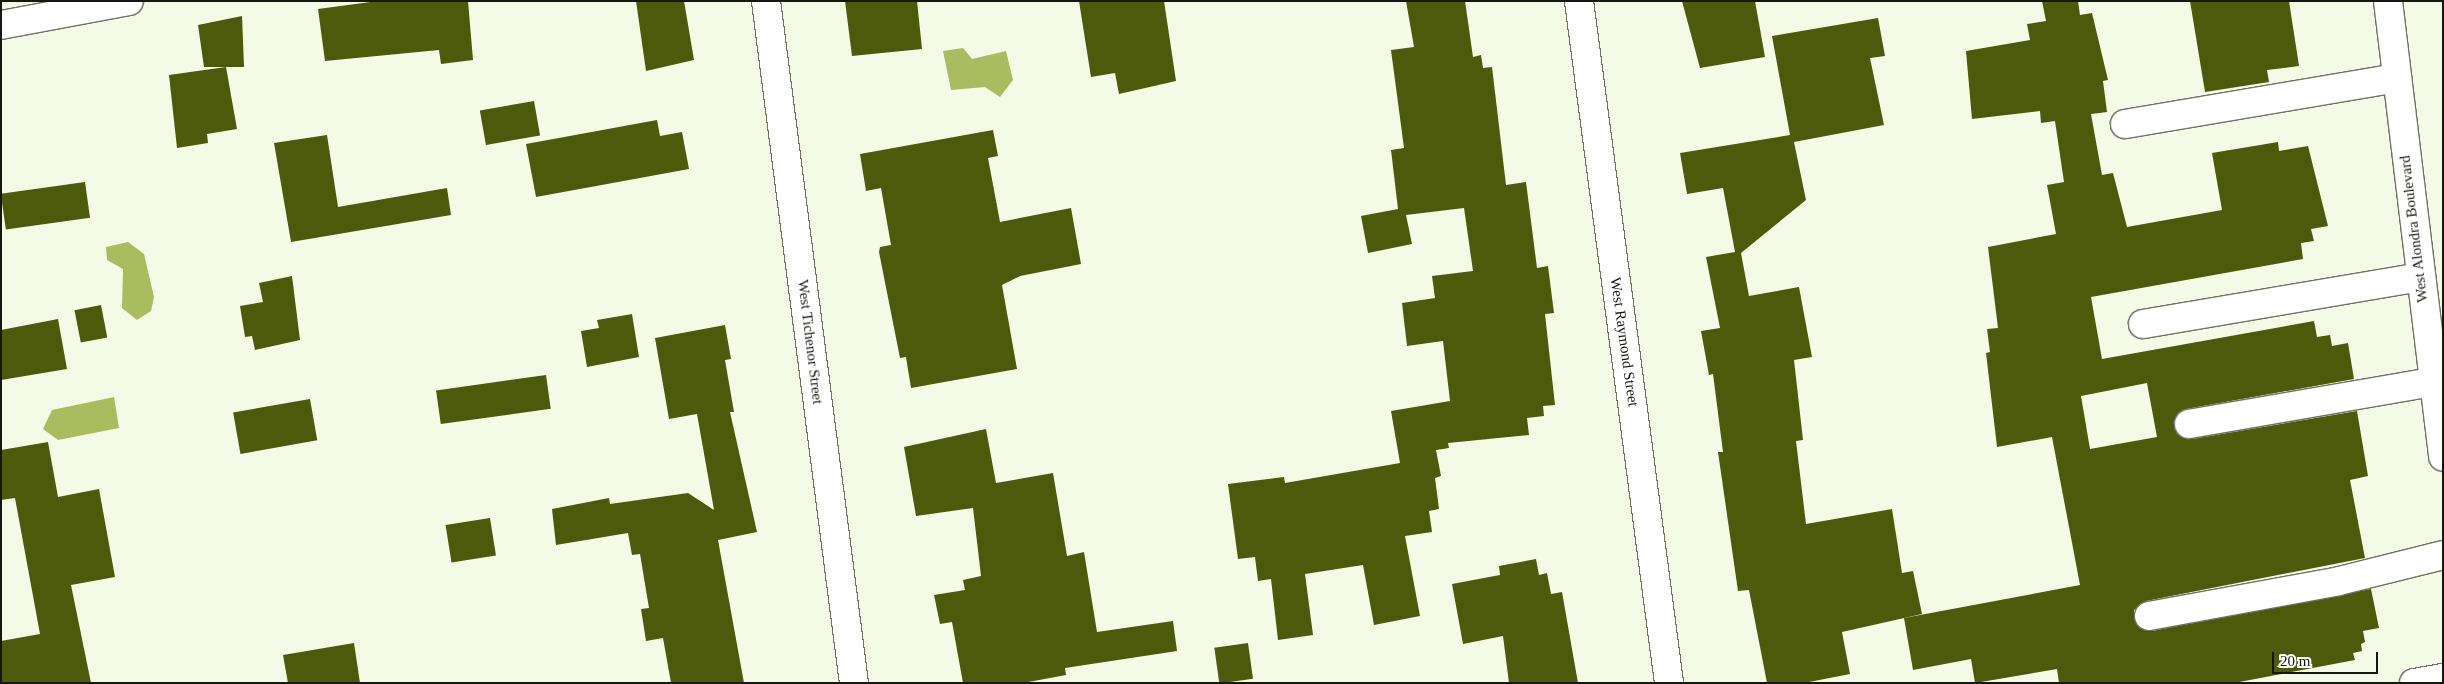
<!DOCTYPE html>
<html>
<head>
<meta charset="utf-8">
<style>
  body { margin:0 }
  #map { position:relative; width:2444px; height:684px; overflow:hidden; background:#f5fae7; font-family:"Times New Roman",serif }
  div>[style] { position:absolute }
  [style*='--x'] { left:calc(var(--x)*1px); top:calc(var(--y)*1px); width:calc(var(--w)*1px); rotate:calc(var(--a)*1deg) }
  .water>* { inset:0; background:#aabc5f }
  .building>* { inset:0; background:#4d590b; transform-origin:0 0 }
  .roads { filter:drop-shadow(1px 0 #6e7262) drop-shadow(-1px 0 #6e7262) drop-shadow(0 1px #6e7262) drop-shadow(0 -1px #6e7262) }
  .minor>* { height:28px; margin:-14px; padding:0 14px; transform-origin:14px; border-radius:14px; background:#fff }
  .major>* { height:28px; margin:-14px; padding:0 14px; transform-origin:14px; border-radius:14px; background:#fff }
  span { translate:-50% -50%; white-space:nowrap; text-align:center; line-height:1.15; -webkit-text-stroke:5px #fff; paint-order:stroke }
  .street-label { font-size:15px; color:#14160f }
  .frame { position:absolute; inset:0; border:2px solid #14160f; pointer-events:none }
  .scale { position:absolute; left:2272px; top:652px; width:106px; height:22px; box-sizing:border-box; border:2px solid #14160f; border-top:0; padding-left:6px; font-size:15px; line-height:18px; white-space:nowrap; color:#14160f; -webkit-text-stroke:4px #fff; paint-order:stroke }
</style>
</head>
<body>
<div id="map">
  <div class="water">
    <div style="clip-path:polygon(963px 48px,972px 59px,1006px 51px,1013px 80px,1000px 97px,985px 87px,951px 90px,943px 51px)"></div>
    <div style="clip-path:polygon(128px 242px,144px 254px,154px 297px,151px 311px,137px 320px,122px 308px,123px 269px,107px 260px,106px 247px)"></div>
    <div style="clip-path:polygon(114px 397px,119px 428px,58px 440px,43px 429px,52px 410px)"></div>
  </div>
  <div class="building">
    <div style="clip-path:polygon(378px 1px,468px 1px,473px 60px,441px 64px,439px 50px,325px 61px,318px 9px)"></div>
    <div style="clip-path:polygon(636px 1px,684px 1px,694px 60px,646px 71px)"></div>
    <div style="clip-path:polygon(845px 1px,917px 1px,922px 49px,852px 56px)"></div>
    <div style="clip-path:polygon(1079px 1px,1164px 1px,1176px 81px,1119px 94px,1115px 73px,1091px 77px)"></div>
    <div style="clip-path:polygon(1406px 1px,1465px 1px,1473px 57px,1481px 55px,1483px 68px,1492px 67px,1506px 185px,1526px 182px,1537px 268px,1548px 266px,1554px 313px,1545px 314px,1555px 405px,1543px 406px,1544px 416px,1527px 418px,1529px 435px,1448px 443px,1449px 448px,1436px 450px,1441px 476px,1435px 478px,1439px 509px,1429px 511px,1432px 532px,1405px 536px,1420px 616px,1374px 625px,1363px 565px,1305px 574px,1313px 635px,1278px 640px,1271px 579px,1258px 581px,1255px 557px,1238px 559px,1228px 484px,1284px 477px,1285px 483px,1400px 463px,1391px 411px,1450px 401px,1443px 341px,1407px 346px,1402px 303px,1435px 298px,1432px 276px,1473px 271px,1464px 208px,1406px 215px,1412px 244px,1368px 253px,1361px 216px,1398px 209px,1391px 150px,1404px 148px,1391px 50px,1414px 47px)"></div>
    <div style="clip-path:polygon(1682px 1px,1755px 1px,1765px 57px,1700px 68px)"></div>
    <div style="clip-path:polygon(evenodd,2042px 1px,2078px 1px,2080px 15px,2092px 13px,2108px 80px,2103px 81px,2107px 112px,2091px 114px,2102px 175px,2113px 173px,2127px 227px,2222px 210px,2212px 153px,2278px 142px,2279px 151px,2308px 146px,2328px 226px,2311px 229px,2314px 241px,2301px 243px,2303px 259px,2091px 297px,2102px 359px,2314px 321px,2317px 337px,2330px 335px,2332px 346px,2348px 343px,2354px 379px,2186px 409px,2179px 412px,2174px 426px,2177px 434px,2192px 439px,2357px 411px,2368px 476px,2350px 480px,2365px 558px,2146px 601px,2134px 610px,2134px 619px,2143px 630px,2152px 631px,2371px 589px,2379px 628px,2363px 631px,2365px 642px,2361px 644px,2362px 651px,2353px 653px,2355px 660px,2234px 683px,2059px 683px,2057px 669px,1975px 683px,1971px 659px,1913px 670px,1904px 618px,2080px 585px,2052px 437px,1997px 447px,1986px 353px,1990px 352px,1987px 329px,1998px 328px,1988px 247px,2056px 234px,2047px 185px,2064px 182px,2055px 121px,2041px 123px,2040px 111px,1972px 119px,1966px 51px,2030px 40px,2027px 24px,2046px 21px,2042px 1px,2147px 383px,2157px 437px,2090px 449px,2081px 396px,2147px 383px)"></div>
    <div style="clip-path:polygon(2190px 1px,2289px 1px,2299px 66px,2267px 70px,2269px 82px,2205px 92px)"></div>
    <div style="clip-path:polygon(242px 16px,244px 67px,204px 67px,198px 25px)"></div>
    <div style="clip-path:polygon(1878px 18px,1885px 56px,1870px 58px,1884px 125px,1794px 142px,1806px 200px,1741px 253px,1749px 296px,1799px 287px,1812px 357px,1794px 360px,1803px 440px,1796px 441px,1806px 524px,1892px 509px,1902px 573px,1913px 571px,1922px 614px,1842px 632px,1850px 674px,1804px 683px,1767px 683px,1749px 590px,1738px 591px,1718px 452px,1723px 452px,1713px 374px,1709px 375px,1701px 331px,1720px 328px,1706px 257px,1735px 252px,1723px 188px,1687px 194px,1680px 153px,1790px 135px,1772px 36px)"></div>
    <div style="clip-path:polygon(226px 67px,237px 129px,207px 134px,208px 143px,177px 148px,169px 75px)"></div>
    <div style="left:534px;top:101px;width:35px;height:55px;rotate:80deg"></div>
    <div style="clip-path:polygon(657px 120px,660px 136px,682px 132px,689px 169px,536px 197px,526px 144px)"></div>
    <div style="clip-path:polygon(993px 130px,998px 156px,988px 158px,1000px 222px,1071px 208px,1081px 264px,1020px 276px,1002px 285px,1017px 369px,911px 388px,906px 357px,900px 358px,879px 252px,880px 247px,891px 245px,881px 188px,866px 191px,860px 154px)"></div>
    <div style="clip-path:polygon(327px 135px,338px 207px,447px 188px,451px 215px,291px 242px,274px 143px)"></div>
    <div style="left:85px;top:182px;width:36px;height:85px;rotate:82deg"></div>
    <div style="clip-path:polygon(292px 276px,300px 340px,255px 350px,252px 336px,245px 337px,240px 306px,263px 302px,259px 283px)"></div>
    <div style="left:101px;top:305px;width:33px;height:27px;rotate:79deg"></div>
    <div style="clip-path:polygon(632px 314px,639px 357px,587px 367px,581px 331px,599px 328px,597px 320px)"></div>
    <div style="clip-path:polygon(58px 319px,67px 369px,1px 380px,1px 330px)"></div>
    <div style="clip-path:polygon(725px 325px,731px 359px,725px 360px,734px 412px,730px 412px,757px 532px,718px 540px,744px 683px,671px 683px,663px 638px,646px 641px,641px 609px,649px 608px,640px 554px,632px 555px,628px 533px,556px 545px,552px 509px,609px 498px,610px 504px,688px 493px,714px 510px,697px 414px,669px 419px,655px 338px)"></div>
    <div style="left:546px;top:375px;width:34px;height:111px;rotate:82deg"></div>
    <div style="left:310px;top:399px;width:42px;height:78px;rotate:80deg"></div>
    <div style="clip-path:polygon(986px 429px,996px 483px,1053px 473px,1067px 556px,1084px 552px,1097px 632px,1173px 621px,1177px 651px,1065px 668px,1066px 675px,1023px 683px,963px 683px,952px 622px,940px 624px,934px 595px,965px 590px,963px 580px,981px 576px,973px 508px,916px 516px,904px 447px)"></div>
    <div style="clip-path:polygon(48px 442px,58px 497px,99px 489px,115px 577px,71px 585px,91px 683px,1px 683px,1px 641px,40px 634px,15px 498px,1px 500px,1px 450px)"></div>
    <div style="left:490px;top:518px;width:38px;height:45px;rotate:81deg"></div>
    <div style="clip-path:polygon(1536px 559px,1539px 575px,1547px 573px,1551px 594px,1562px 592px,1578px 683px,1509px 683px,1503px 636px,1463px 644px,1452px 584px,1500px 575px,1499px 566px)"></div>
    <div style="clip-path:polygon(354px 643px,360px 683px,288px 683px,283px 655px)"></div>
    <div style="left:1248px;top:643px;width:36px;height:34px;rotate:82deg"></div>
  </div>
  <div class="roads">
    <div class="minor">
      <div style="--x:766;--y:1;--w:688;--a:82.65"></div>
      <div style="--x:1579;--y:1;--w:688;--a:82.48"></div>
      <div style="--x:1;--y:25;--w:130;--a:-10.6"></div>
      <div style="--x:2125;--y:124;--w:276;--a:-9.6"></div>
      <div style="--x:2143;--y:324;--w:281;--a:-9.6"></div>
      <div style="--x:2189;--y:424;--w:248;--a:-9.8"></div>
      <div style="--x:2149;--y:616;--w:193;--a:-10.4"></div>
      <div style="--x:2339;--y:581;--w:107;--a:-14"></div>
      <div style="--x:2414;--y:683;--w:29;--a:-10"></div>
    </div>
    <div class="major">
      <div style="--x:2388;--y:1;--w:459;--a:83.1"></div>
    </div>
  </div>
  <div class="street-label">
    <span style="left:2414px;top:229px;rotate:-97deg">West Alondra Boulevard</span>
    <span style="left:810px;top:342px;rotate:83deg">West Tichenor Street</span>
    <span style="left:1624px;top:342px;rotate:82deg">West Raymond Street</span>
  </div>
  <div class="frame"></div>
  <div class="scale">20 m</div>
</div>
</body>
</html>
